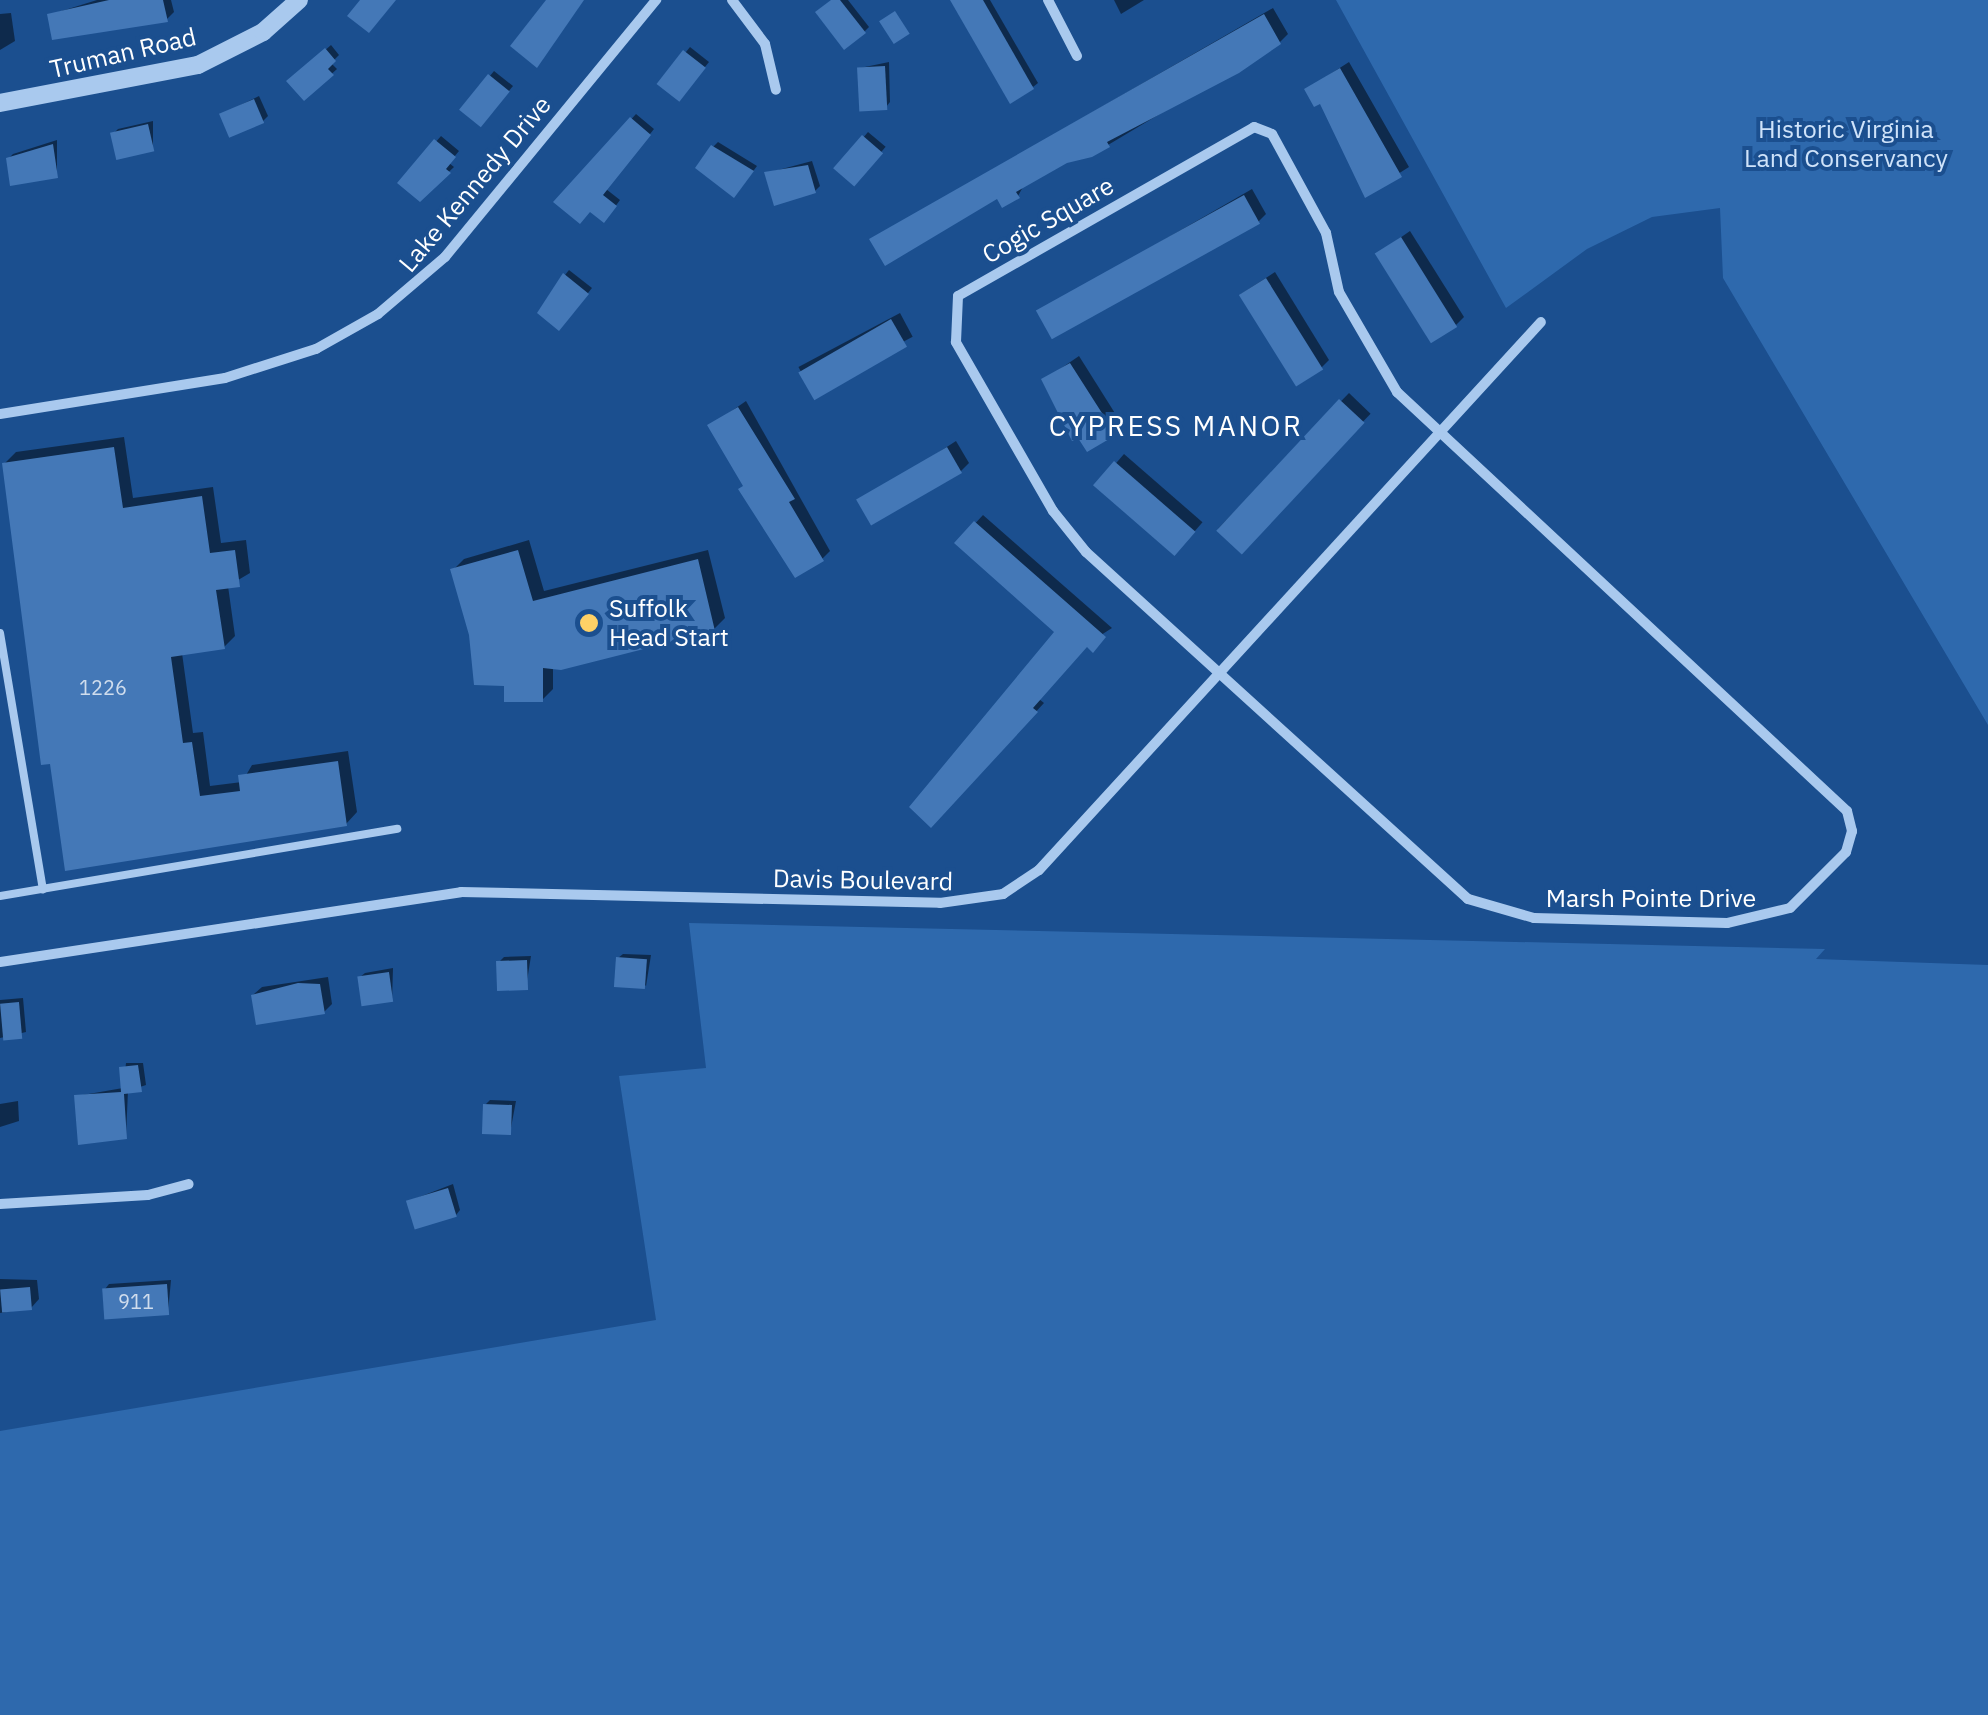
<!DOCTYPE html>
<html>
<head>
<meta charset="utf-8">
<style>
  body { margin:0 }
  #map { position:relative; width:1988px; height:1715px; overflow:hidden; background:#1b4f8f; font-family:"IBM Plex Sans",sans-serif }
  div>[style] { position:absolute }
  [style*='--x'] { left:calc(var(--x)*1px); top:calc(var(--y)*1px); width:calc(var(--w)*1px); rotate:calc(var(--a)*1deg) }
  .green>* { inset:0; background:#2e69ad }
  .shadow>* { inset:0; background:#0007; transform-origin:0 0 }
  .building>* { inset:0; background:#4478b7; transform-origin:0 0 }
  .service>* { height:8px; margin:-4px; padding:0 4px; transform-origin:4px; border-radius:4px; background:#a9c9ee }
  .minor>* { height:10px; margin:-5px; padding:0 5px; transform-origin:5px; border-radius:5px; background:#a9c9ee }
  .tertiary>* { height:18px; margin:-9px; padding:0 9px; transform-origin:9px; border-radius:9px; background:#a9c9ee }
  .dots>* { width:28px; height:28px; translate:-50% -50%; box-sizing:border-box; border:5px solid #1b4f8f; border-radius:50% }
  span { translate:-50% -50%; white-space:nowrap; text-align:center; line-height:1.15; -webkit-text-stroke:8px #1b4f8f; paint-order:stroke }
  .number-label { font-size:20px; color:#d0dded }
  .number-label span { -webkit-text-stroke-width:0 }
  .street-label { font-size:25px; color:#fff }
  .park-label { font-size:25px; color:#cfe3fa }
  .poi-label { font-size:25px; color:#fff }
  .left { translate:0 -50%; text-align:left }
  .neighbourhood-label { font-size:28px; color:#fff; letter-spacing:2.5px }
</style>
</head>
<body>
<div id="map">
  <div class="green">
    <div style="clip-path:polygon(1336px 0,1988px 0,1988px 725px,1723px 278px,1720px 208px,1652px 217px,1587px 249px,1506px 308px)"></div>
    <div style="clip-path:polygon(689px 923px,1825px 949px,1816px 959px,1988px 965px,1988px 1715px,0 1715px,0 1431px,656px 1320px,619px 1076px,706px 1068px)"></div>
  </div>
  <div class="shadow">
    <div style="clip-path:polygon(97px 0,171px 0,174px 12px,167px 19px,49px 15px)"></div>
    <div style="clip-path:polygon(833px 0,848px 0,869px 27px,864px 32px)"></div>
    <div style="clip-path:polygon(956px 0,990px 0,1038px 83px,1033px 87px)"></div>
    <div style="clip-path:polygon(1114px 0,1144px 0,1121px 14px)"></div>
    <div style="clip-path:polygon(1273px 8px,1288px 34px,1280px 42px,1108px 145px,1066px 160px,1024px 185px,1018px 196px,997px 195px,873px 239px)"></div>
    <div style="clip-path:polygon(11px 13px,15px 41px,0 50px,0 14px)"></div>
    <div style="clip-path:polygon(331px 45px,339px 55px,331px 63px,337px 69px,305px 98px,290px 81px)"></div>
    <div style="clip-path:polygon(690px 47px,709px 62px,683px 94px,660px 84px)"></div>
    <div style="clip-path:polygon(889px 62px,890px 102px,886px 107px,860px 68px)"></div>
    <div style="clip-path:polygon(1349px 62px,1409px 167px,1366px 194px,1321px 101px,1307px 89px)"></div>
    <div style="clip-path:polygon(494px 71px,513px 86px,485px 120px,462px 110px)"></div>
    <div style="clip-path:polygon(259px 96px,268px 116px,263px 121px,222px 114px)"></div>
    <div style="clip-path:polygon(636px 114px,654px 129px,606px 189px,620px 200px,609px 215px,556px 202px)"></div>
    <div style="clip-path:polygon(153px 121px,153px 149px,113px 134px,118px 129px)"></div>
    <div style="left:868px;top:132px;width:23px;height:48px;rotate:40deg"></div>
    <div style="clip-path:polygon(441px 136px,459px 151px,449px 163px,454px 167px,420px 199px,400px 183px)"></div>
    <div style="clip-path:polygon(57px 140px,57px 176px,8px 159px,13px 154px)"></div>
    <div style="clip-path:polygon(718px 142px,757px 166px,739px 190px,713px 147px)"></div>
    <div style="clip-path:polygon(812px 161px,820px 186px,815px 191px,767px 173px)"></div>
    <div style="clip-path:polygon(1252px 189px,1266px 214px,1258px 222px,1039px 312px)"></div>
    <div style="clip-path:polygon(1410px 231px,1464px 317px,1456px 325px,1377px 254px)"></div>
    <div style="clip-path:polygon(569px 270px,592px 288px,564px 323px,565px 275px)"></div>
    <div style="clip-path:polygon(1275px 272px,1329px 360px,1321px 368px,1241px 294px)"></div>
    <div style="left:900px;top:313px;width:27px;height:115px;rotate:62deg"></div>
    <div style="clip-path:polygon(1079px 356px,1123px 426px,1115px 433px,1044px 380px)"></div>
    <div style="left:1349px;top:393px;width:30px;height:188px;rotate:44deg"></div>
    <div style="clip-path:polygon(746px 401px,830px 551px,822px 559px,745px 485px,710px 426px)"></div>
    <div style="clip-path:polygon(124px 437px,133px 498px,213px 487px,221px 543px,246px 540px,250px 573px,228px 586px,235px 636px,224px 647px,182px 653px,193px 733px,203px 732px,210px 786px,242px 782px,252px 765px,348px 751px,357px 812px,346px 824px,67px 868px,5px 463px,16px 452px)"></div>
    <div style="clip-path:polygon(956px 441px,969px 463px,961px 471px,860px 503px)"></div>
    <div style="left:1124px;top:454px;width:104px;height:41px;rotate:41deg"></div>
    <div style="clip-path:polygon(983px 515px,1112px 628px,1087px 644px,1039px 699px,1044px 703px,931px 825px,1058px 632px,957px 543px)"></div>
    <div style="clip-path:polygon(529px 540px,544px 591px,708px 550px,725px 618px,714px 629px,553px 667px,553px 689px,542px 700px,507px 683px,471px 635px,453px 570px,464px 559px)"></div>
    <div style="clip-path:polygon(623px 954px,651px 955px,646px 986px,618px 958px)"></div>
    <div style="clip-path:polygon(531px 956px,526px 987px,499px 962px,504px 957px)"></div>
    <div style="clip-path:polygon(393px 968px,392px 1000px,360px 977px,365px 973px)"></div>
    <div style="clip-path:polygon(328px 977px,332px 1004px,324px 1012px,253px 995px,262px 987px)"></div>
    <div style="clip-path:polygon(23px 998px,26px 1032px,0 1038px,0 1000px)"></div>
    <div style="clip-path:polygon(126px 1063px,143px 1063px,146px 1085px,128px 1091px,126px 1136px,77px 1096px,123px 1088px)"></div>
    <div style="clip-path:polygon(490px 1100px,516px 1101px,510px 1133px,485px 1105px)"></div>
    <div style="clip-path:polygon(18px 1101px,19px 1121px,0 1127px,0 1104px)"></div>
    <div style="clip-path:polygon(453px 1184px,460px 1210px,456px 1215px,409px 1201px)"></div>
    <div style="clip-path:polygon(0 1279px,37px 1280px,39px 1299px,31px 1308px,0 1313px)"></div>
    <div style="clip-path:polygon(171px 1280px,168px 1312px,105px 1289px,109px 1284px)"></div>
  </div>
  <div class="building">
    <div style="clip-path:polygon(109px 0,163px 0,168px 22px,52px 40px,47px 14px)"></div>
    <div style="clip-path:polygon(360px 0,396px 0,369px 33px,347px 16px)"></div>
    <div style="clip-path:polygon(546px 0,584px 0,537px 68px,510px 46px)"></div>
    <div style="clip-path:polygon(831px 0,840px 0,866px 33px,844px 50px,815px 12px)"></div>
    <div style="clip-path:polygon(950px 0,983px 0,1034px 89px,1010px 104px)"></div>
    <div style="left:895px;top:11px;width:27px;height:19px;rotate:57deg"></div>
    <div style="clip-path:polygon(1264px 14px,1281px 44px,1239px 73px,1107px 142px,1110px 147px,1092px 157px,1067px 163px,1016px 192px,1020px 198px,1002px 208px,997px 199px,885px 266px,869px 239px)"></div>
    <div style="clip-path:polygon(325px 48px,336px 61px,328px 69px,334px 75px,304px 101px,286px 81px)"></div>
    <div style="left:683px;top:50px;width:29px;height:43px;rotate:38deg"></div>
    <div style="left:885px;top:66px;width:44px;height:28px;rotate:87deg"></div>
    <div style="clip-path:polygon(1340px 68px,1402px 177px,1365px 198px,1320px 104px,1314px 107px,1304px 89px)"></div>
    <div style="left:488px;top:74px;width:28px;height:46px;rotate:39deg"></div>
    <div style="left:254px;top:99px;width:26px;height:38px;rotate:67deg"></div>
    <div style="clip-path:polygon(630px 117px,651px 135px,603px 195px,617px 206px,604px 223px,590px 212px,580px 224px,553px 202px)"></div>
    <div style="left:148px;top:124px;width:28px;height:39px;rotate:77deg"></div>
    <div style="left:862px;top:135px;width:28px;height:44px;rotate:41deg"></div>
    <div style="clip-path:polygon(434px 139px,456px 157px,446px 169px,451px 173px,420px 202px,397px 183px)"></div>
    <div style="clip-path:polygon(53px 144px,58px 178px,10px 186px,6px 158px)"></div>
    <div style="clip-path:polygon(711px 145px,754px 171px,734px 198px,695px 168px)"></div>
    <div style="clip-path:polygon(808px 165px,816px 193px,774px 206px,764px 172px)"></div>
    <div style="left:1244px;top:195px;width:33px;height:238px;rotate:61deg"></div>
    <div style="left:1401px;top:237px;width:106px;height:31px;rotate:58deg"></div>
    <div style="clip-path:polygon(563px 273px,589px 294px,559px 331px,537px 313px)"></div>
    <div style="left:1266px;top:278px;width:108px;height:32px;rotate:58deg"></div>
    <div style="left:891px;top:319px;width:32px;height:107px;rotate:60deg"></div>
    <div style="clip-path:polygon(1070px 363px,1116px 435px,1087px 452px,1078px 438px,1072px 441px,1041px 379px)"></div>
    <div style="left:1339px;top:399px;width:35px;height:180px;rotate:43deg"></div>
    <div style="clip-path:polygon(738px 407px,795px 499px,789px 502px,824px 561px,795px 578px,738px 489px,743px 486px,707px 425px)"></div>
    <div style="clip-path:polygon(114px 447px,123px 508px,202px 496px,210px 553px,235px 550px,240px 587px,216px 590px,225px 649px,171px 657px,183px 743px,192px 742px,200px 796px,240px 791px,238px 775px,338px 761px,347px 826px,65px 871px,50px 764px,41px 765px,2px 463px)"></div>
    <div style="left:947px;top:447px;width:30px;height:105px;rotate:60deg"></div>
    <div style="left:1114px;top:461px;width:108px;height:32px;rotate:41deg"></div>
    <div style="clip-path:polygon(974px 521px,1106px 637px,1093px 653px,1087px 647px,1033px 708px,1038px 712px,931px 828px,909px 807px,1054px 632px,954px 543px)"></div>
    <div style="clip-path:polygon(518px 550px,533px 601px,698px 559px,715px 631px,561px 670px,543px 668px,543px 702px,504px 702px,504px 686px,474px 685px,469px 635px,450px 569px)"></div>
    <div style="left:616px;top:957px;width:31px;height:30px;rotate:4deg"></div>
    <div style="left:527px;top:960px;width:30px;height:31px;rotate:88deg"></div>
    <div style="left:389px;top:972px;width:30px;height:32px;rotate:82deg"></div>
    <div style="clip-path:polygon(298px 983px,320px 984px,325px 1014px,256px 1025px,251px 995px)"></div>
    <div style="left:19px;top:1002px;width:37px;height:19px;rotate:85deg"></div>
    <div style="clip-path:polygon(138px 1065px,142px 1092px,124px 1094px,127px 1139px,78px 1145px,74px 1095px,121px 1092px,119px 1067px)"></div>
    <div style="left:483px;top:1104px;width:29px;height:30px;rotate:2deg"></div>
    <div style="left:448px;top:1188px;width:30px;height:44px;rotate:73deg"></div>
    <div style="left:167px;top:1284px;width:31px;height:65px;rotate:86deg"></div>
    <div style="left:30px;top:1287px;width:23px;height:30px;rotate:85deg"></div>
  </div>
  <div class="service">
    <div style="--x:0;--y:633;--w:260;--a:80.5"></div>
    <div style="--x:0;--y:896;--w:403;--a:-9.6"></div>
  </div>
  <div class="minor">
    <div style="--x:732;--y:0;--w:55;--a:53.1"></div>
    <div style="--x:765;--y:44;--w:47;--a:76.6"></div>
    <div style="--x:1048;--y:0;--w:63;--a:62.6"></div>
    <div style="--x:1254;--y:127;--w:19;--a:21"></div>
    <div style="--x:1272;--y:134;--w:113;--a:61.4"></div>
    <div style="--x:1326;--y:233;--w:60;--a:77.6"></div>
    <div style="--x:1339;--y:292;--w:116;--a:59.9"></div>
    <div style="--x:1397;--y:392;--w:615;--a:42.96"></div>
    <div style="--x:1847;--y:811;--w:21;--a:76"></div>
    <div style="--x:1852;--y:831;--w:22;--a:106"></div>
    <div style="--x:1846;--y:852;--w:79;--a:135"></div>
    <div style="--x:1790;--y:908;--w:65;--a:166.6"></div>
    <div style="--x:1727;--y:923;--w:193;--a:-178.5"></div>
    <div style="--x:1534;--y:918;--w:69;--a:-163.9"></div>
    <div style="--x:1468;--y:899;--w:516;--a:-137.75"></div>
    <div style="--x:1086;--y:552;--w:53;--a:-128.8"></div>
    <div style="--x:1053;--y:511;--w:195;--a:-119.9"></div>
    <div style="--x:956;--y:342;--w:46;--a:-87.5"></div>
    <div style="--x:958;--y:296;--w:341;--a:-29.7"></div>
    <div style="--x:0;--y:414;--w:228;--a:-9.1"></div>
    <div style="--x:225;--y:378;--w:96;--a:-17.7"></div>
    <div style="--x:316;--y:349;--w:71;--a:-29.4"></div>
    <div style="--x:378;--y:314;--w:88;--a:-40.4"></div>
    <div style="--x:445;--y:257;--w:333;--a:-50.6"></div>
    <div style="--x:0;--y:962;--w:466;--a:-8.6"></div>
    <div style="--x:461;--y:892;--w:479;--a:1.3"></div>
    <div style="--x:940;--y:903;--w:64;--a:-8.1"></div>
    <div style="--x:1003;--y:894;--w:43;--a:-33.7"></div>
    <div style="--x:1039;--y:870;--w:743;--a:-47.51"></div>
    <div style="--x:0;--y:1204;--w:148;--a:-3.5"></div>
    <div style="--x:148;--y:1195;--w:42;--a:-15"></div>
  </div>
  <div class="tertiary">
    <div style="--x:0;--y:103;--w:202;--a:-10.9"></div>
    <div style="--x:198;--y:65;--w:73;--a:-26.9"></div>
    <div style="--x:263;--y:32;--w:48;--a:-41.6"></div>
  </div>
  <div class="dots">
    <div style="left:589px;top:623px;background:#ffd166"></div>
  </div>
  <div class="number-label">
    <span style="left:103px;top:687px">1226</span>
    <span style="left:136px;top:1301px">911</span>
  </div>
  <div class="street-label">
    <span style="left:123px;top:53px;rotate:-13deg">Truman Road</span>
    <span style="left:475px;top:184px;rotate:-50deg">Lake Kennedy Drive</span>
    <span style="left:1048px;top:220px;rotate:-30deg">Cogic Square</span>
    <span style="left:863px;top:880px;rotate:1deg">Davis Boulevard</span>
    <span style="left:1651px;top:898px">Marsh Pointe Drive</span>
  </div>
  <div class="park-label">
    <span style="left:1846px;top:144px">Historic Virginia<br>Land Conservancy</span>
  </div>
  <div class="poi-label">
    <span class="left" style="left:609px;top:623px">Suffolk<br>Head Start</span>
  </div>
  <div class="neighbourhood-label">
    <span style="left:1176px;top:426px">CYPRESS MANOR</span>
  </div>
</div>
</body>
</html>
